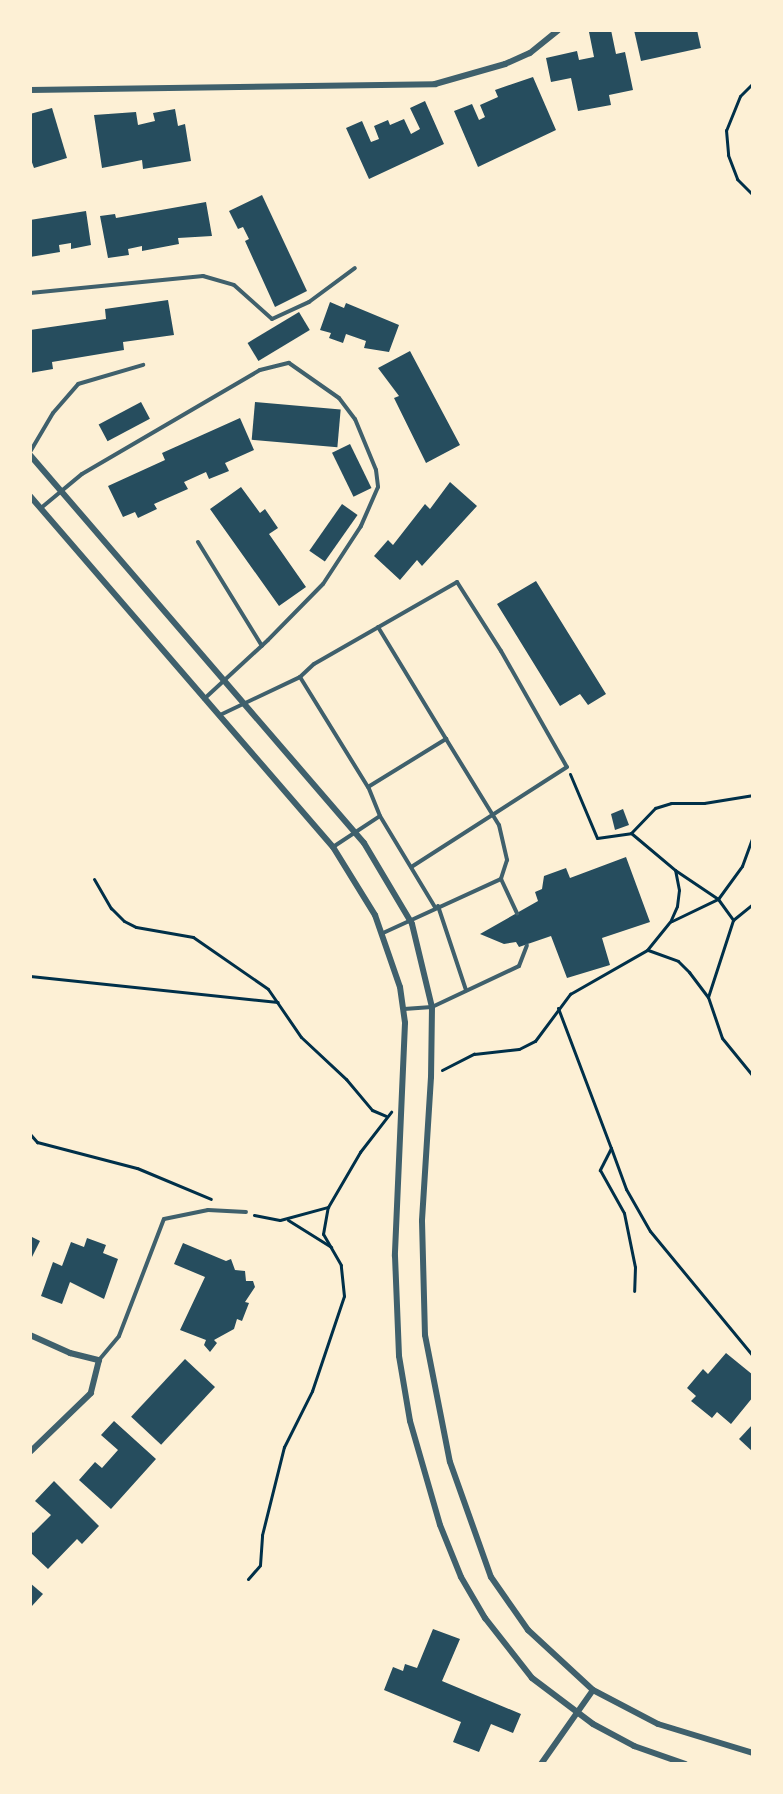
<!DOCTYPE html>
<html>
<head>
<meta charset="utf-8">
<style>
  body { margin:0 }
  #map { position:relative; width:783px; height:1794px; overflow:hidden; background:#fdf0d5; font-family:"Open Sans",sans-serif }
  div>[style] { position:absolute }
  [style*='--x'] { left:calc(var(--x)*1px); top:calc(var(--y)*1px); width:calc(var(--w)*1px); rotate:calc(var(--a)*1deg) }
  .building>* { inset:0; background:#264d5e; transform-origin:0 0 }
  .path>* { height:3px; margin:-1.5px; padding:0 1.5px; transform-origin:1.5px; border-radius:1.5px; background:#003049 }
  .service>* { height:4px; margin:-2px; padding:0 2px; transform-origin:2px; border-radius:2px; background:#3f606c }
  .minor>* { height:6px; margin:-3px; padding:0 3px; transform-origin:3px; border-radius:3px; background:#3f606c }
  span { translate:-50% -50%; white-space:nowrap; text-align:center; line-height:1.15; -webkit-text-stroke:6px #fdf0d5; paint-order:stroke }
  .frame { position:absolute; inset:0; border:32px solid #fdf0d5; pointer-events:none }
</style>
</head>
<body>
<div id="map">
  <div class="building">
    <div style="clip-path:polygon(611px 30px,616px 54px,625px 52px,633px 90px,609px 95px,611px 105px,578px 111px,571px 78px,551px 82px,546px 58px,577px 51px,579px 60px,594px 57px,589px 32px)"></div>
    <div style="clip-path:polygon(634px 30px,697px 30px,701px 48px,641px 61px)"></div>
    <div style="clip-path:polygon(533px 77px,556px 130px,478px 167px,454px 111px,472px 104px,479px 120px,485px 117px,480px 105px,498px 97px,495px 90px)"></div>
    <div style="clip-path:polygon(425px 101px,444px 144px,369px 179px,346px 128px,362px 121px,371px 142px,379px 139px,374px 126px,388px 120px,390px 125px,404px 119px,411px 134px,420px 129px,410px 108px)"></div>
    <div style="clip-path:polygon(52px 108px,67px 158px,34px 168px,30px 157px,30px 114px)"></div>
    <div style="clip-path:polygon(175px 109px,178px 126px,185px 124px,191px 161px,143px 169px,142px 160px,102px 168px,94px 115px,136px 112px,138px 125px,155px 121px,153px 113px)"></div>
    <div style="clip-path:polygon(262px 195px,307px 291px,275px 307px,245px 241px,249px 239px,243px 227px,238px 229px,229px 211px)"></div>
    <div style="clip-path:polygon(206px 202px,212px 236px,178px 238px,179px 244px,142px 251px,142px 246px,128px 249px,129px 255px,108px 258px,100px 216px,115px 214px,116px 218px)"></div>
    <div style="clip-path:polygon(86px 211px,91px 245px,71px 249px,71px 243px,59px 245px,60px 252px,30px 257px,30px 220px)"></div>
    <div style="clip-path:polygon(168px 300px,174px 335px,123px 342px,124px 350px,52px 362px,53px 369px,30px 373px,30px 330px,106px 319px,105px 309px)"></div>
    <div style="clip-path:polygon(330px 302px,344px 308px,346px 303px,399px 325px,389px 352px,364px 348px,366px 341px,346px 334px,343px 343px,329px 338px,331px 333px,320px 330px)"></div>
    <div style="left:299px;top:312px;width:21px;height:60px;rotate:59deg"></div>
    <div style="clip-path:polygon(410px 351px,460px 445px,426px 463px,394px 398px,399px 396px,378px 368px)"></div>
    <div style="left:141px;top:402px;width:19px;height:48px;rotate:62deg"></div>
    <div style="left:255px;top:402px;width:86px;height:38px;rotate:5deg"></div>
    <div style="clip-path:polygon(240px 418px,254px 450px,225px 463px,229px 471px,209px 479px,206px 472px,184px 482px,188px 489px,154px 504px,157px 509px,138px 518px,135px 512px,123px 517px,108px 486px,165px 460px,162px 453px)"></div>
    <div style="left:350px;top:444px;width:49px;height:20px;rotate:64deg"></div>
    <div style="clip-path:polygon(450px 482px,477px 506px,422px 566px,417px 560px,400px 580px,374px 556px,388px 540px,393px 545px,425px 504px,430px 509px)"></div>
    <div style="clip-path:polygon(241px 487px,260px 513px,265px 509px,278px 528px,269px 534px,306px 587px,279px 606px,210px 509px)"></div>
    <div style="left:342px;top:504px;width:19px;height:57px;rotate:35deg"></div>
    <div style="clip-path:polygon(536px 581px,606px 694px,588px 705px,580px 694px,560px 706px,497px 604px)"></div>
    <div style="clip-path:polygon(623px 809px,629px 825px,615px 830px,611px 814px)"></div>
    <div style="clip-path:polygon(626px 857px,650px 922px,602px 938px,610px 965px,567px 978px,551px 936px,519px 947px,516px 942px,504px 944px,480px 934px,538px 901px,535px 892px,542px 889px,544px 876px,566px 868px,570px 878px)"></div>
    <div style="clip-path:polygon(30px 1236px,40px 1241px,30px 1261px)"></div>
    <div style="clip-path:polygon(87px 1238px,106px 1245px,103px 1253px,118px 1259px,104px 1299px,70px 1282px,62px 1304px,41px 1296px,53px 1262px,62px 1266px,71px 1242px,84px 1247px)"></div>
    <div style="clip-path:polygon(183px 1243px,226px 1261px,231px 1259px,235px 1270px,245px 1271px,246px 1281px,253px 1281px,255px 1287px,245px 1302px,249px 1303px,242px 1321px,237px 1319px,234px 1329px,214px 1340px,217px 1343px,210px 1352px,204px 1345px,206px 1340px,180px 1330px,205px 1277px,174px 1264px)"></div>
    <div style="clip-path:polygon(726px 1353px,753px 1375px,753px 1397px,731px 1424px,717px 1412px,712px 1418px,691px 1401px,696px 1396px,687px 1388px,703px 1369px,708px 1374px)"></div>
    <div style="left:185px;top:1359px;width:41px;height:79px;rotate:43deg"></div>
    <div style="clip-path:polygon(114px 1421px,156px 1459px,111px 1509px,79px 1480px,95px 1462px,102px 1468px,118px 1450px,101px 1435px)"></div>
    <div style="clip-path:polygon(753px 1424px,753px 1452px,739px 1439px)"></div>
    <div style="clip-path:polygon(54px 1481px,99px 1526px,82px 1544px,77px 1539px,48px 1569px,30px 1552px,30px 1530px,33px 1533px,51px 1515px,35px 1501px)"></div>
    <div style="clip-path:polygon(30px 1583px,43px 1594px,31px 1607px,30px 1605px)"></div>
    <div style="clip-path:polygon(433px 1629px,460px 1639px,442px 1681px,521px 1714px,513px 1733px,491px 1724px,479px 1752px,453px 1742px,461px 1722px,384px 1690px,393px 1667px,403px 1671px,405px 1664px,417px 1668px)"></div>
  </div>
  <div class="path">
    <div style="--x:753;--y:83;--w:18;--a:135"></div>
    <div style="--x:740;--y:96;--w:37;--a:112"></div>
    <div style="--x:726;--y:130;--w:25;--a:85"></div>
    <div style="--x:728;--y:155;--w:26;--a:69"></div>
    <div style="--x:737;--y:179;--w:23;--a:45"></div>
    <div style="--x:570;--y:774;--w:69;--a:67.1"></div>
    <div style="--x:597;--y:838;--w:34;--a:-8"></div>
    <div style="--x:631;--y:833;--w:57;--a:40.1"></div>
    <div style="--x:675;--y:870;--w:52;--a:34"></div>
    <div style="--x:718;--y:899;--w:26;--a:54"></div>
    <div style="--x:631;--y:833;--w:35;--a:-46"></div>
    <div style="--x:655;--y:808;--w:17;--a:-17"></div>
    <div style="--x:671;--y:803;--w:33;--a:0"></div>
    <div style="--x:704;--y:803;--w:50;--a:-9.3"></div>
    <div style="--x:94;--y:879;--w:34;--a:60"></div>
    <div style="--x:111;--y:908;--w:18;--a:45"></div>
    <div style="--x:124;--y:921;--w:13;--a:27"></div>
    <div style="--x:136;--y:927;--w:58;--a:10"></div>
    <div style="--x:193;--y:937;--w:91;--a:34.7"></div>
    <div style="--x:268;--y:989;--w:58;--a:55.5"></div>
    <div style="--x:301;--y:1037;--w:62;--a:43"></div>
    <div style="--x:346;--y:1079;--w:40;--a:50"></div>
    <div style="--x:372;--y:1110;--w:15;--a:23"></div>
    <div style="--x:672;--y:921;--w:51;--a:-25.6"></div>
    <div style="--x:718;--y:899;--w:41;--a:-54"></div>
    <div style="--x:742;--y:866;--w:32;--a:-70"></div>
    <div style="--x:648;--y:950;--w:32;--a:20"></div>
    <div style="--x:678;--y:961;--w:16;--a:45"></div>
    <div style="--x:689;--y:972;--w:31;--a:53"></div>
    <div style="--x:708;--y:997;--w:43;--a:71.1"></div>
    <div style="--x:722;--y:1038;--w:49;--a:50.8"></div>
    <div style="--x:30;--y:976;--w:249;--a:6"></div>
    <div style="--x:708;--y:997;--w:81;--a:-72"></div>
    <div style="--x:733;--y:920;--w:26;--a:-39"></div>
    <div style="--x:558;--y:1008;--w:150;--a:69.3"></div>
    <div style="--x:611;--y:1148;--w:25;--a:117"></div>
    <div style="--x:600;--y:1170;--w:49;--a:60.8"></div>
    <div style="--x:624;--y:1213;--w:55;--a:78.5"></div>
    <div style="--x:635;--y:1267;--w:24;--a:92"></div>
    <div style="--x:442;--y:1070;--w:36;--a:-27"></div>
    <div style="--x:474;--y:1054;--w:45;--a:-6.3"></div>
    <div style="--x:519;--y:1049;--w:18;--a:-27"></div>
    <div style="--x:535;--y:1041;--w:59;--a:-53.3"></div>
    <div style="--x:570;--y:994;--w:89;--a:-29.7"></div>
    <div style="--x:647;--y:950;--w:36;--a:-51"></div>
    <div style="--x:670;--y:922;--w:17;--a:-66"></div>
    <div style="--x:677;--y:906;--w:16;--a:-83"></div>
    <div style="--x:679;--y:890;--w:20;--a:-101"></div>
    <div style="--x:30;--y:1134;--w:11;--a:49"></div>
    <div style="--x:37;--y:1142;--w:103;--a:14.6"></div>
    <div style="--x:137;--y:1168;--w:80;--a:22.7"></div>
    <div style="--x:611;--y:1148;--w:44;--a:69.9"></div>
    <div style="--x:626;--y:1189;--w:48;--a:60.3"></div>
    <div style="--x:650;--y:1231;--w:162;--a:50.5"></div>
    <div style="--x:254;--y:1215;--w:26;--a:11"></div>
    <div style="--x:280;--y:1220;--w:50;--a:-15.2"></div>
    <div style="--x:328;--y:1207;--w:64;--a:-59.8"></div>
    <div style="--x:360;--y:1152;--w:51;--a:-52.2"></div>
    <div style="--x:288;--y:1220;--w:51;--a:32.1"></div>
    <div style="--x:248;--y:1579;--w:18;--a:-49"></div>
    <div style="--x:260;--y:1565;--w:30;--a:-86"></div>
    <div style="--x:262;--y:1535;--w:91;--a:-76"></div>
    <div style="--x:284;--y:1447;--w:63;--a:-63.4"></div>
    <div style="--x:312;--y:1391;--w:100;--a:-71.4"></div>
    <div style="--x:344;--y:1296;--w:31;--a:-96"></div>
    <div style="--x:341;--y:1265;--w:36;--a:-120"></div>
    <div style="--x:323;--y:1234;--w:27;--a:-80"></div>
  </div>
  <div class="service">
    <div style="--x:30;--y:293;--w:174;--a:-5.6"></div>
    <div style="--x:203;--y:276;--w:32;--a:16"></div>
    <div style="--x:234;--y:285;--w:51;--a:41.8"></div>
    <div style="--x:272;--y:319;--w:41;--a:-24.7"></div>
    <div style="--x:309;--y:302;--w:57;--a:-36.5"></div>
    <div style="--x:30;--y:452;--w:45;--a:-59.5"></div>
    <div style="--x:53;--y:413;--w:38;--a:-49"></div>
    <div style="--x:78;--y:384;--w:68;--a:-16.3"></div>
    <div style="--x:41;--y:508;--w:53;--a:-39.7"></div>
    <div style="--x:82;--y:474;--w:206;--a:-30.3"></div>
    <div style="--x:260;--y:370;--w:30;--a:-14"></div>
    <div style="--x:289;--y:363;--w:61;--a:35"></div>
    <div style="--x:339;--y:398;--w:26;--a:53"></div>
    <div style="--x:355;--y:419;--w:55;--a:67.6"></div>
    <div style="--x:376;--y:470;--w:17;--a:83"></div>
    <div style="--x:378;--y:487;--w:43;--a:113.6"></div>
    <div style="--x:361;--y:526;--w:69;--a:123.2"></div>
    <div style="--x:323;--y:584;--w:78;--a:134.5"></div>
    <div style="--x:268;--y:640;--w:87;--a:137.3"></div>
    <div style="--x:198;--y:542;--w:122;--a:58.4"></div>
    <div style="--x:378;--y:627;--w:131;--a:58.7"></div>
    <div style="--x:300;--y:677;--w:19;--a:-43"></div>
    <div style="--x:314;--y:664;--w:165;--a:-29.8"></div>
    <div style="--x:457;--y:582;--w:82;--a:57.5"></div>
    <div style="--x:501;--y:651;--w:133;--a:60.4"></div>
    <div style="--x:567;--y:767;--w:185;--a:147.3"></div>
    <div style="--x:220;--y:715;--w:89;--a:-25.4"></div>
    <div style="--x:300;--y:677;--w:129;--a:58.3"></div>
    <div style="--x:380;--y:816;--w:106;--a:58.9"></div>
    <div style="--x:333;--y:847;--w:56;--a:-33.4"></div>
    <div style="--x:380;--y:816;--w:31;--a:-112"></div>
    <div style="--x:368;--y:787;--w:92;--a:-31.6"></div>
    <div style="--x:446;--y:739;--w:101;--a:58.4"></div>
    <div style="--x:499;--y:825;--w:36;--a:77"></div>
    <div style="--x:507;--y:860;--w:20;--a:108"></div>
    <div style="--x:501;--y:879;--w:38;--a:65"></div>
    <div style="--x:438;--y:906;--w:89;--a:71.6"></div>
    <div style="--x:383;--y:933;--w:130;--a:-24.6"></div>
    <div style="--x:404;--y:1009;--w:28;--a:-4"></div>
    <div style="--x:432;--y:1007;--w:96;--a:-25.2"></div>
    <div style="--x:519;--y:966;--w:22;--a:-69"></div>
    <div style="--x:99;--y:1360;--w:31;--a:-50"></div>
    <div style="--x:119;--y:1336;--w:125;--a:-69"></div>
    <div style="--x:164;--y:1219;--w:45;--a:-11.6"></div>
    <div style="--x:208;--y:1210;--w:38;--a:3"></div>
  </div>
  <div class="minor">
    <div style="--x:30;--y:90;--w:405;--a:-0.8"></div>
    <div style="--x:435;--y:84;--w:73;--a:-15.9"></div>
    <div style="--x:505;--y:64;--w:27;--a:-24"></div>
    <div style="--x:530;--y:53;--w:36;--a:-39"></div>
    <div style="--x:30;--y:455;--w:512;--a:49.28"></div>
    <div style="--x:364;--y:843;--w:94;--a:59.3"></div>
    <div style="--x:412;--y:924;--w:85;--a:76.5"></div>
    <div style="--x:432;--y:1007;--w:70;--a:90.8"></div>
    <div style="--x:431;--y:1077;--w:144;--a:93.6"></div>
    <div style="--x:422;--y:1221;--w:114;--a:88.5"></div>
    <div style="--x:425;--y:1335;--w:129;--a:78.9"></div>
    <div style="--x:450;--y:1462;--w:122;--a:70.4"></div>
    <div style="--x:491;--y:1577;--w:65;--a:55.1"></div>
    <div style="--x:528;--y:1630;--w:88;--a:42.7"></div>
    <div style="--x:593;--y:1690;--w:73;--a:27.6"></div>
    <div style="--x:658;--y:1724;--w:99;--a:17"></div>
    <div style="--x:30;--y:496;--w:464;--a:49.2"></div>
    <div style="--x:333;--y:847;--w:80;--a:58.3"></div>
    <div style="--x:375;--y:915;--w:76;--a:70.9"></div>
    <div style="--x:400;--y:987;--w:36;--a:82"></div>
    <div style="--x:405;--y:1023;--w:233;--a:92.5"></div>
    <div style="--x:395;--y:1256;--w:100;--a:87.7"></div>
    <div style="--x:399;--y:1356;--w:66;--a:80.4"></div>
    <div style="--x:410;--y:1421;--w:108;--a:73.9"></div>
    <div style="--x:440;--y:1525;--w:56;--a:68"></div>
    <div style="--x:461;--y:1577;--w:48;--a:59.7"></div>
    <div style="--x:485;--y:1618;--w:76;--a:51.9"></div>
    <div style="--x:532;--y:1678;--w:76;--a:37"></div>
    <div style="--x:593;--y:1724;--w:47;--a:28.2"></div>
    <div style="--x:634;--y:1746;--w:54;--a:19.4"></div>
    <div style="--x:30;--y:1335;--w:44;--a:24.2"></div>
    <div style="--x:70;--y:1353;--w:30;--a:14"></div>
    <div style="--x:99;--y:1360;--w:34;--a:104"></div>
    <div style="--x:91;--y:1393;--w:85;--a:136"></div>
    <div style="--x:541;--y:1764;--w:90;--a:-54.9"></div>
  </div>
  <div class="frame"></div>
</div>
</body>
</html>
